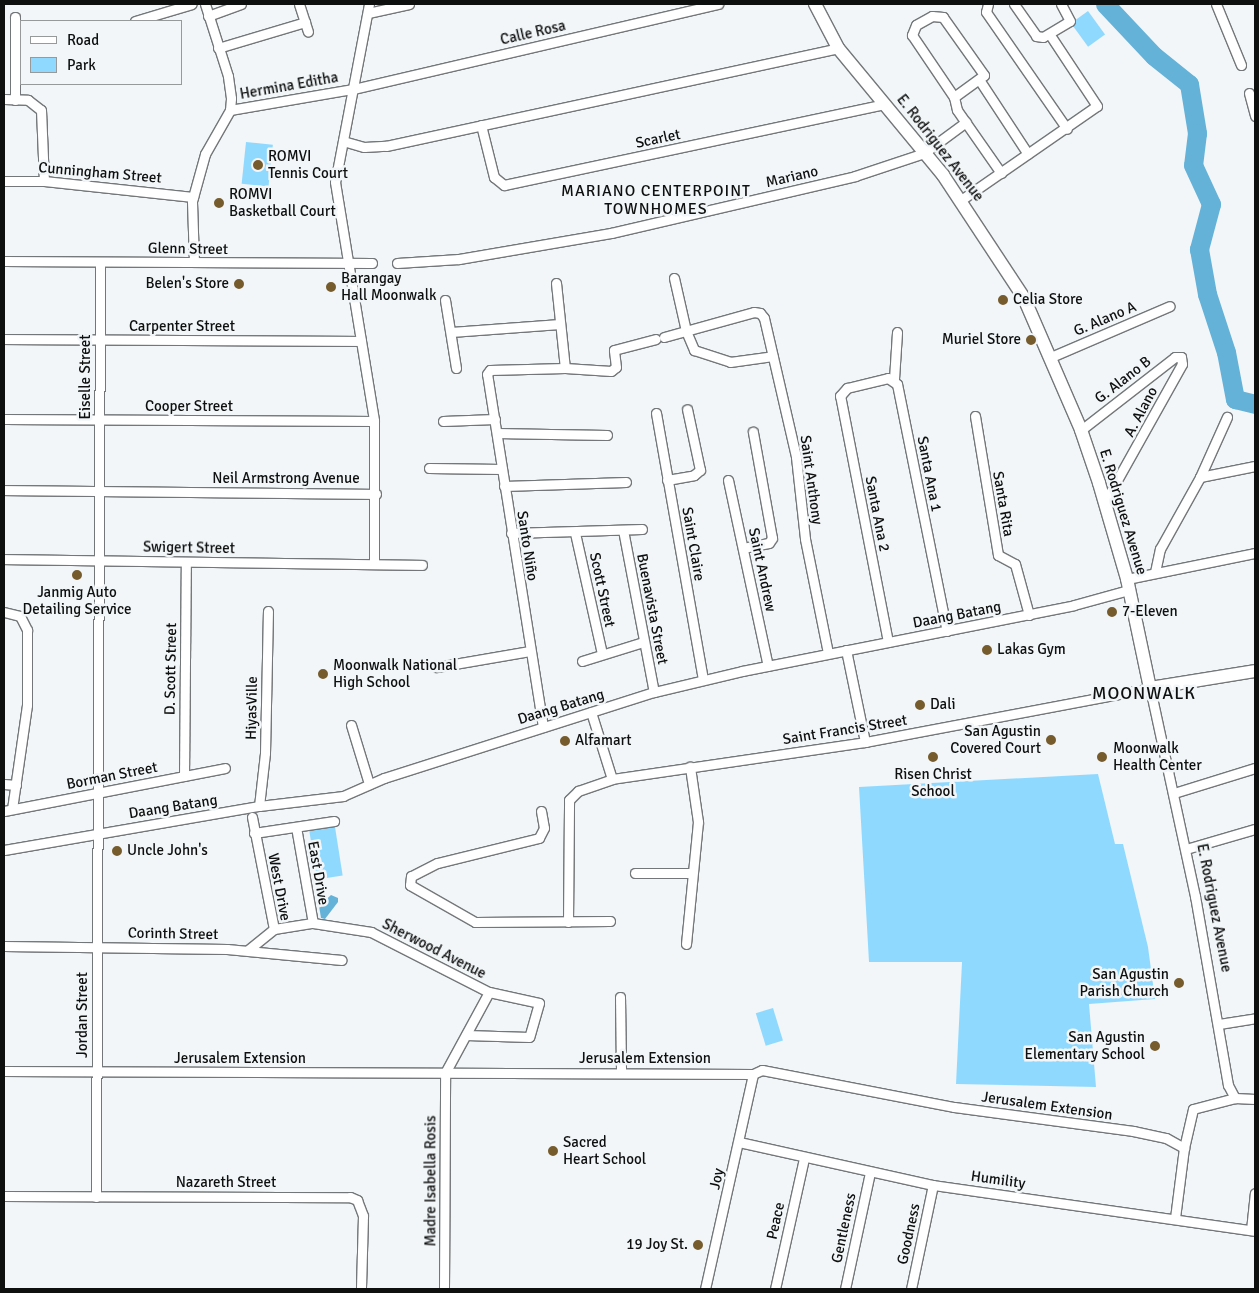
<!DOCTYPE html>
<html>
<head>
<meta charset="utf-8">
<style>
  body { margin:0 }
  #map { position:relative; width:1259px; height:1293px; overflow:hidden; background:#f2f6f8; font-family:Signika,sans-serif }
  div>[style] { position:absolute }
  [style*='--x'] { left:calc(var(--x)*1px); top:calc(var(--y)*1px); width:calc(var(--w)*1px); rotate:calc(var(--a)*1deg) }
  .green>* { inset:0; background:#90d9fe; transform-origin:0 0 }
  .water>* { inset:0; background:#65b2d8 }
  .river>* { height:19px; margin:-9.5px; padding:0 9.5px; transform-origin:9.5px; border-radius:9.5px; background:#65b2d8 }
  .roads { filter:drop-shadow(1px 0 #747779) drop-shadow(-1px 0 #747779) drop-shadow(0 1px #747779) drop-shadow(0 -1px #747779) }
  .street>* { height:9px; margin:-4.5px; padding:0 4.5px; transform-origin:4.5px; border-radius:4.5px; background:#fff }
  .secondary>* { height:12px; margin:-6px; padding:0 6px; transform-origin:6px; border-radius:6px; background:#fff }
  .dots>* { width:14px; height:14px; translate:-50% -50%; box-sizing:border-box; border:2px solid #f2f6f8; border-radius:50% }
  span { translate:-50% -50%; white-space:nowrap; text-align:center; line-height:1.15; -webkit-text-stroke:5px #f2f6f8; paint-order:stroke }
  .street-label { font-size:15px; color:#0e0f0f }
  .poi-label { font-size:15px; color:#0e0f0f }
  .left { translate:0 -50%; text-align:left }
  .right { translate:-100% -50%; text-align:right }
  .neighbourhood-label { font-size:16px; color:#0e0f0f; letter-spacing:1px }
  .quarter-label { font-size:18px; color:#0e0f0f; letter-spacing:1px }
  .frame { position:absolute; inset:0; border:5px solid #0e0f0f; pointer-events:none }
  .legend { position:absolute; left:20px; top:20px; width:162px; height:65px; box-sizing:border-box; background:#f2f6f8; border:1px solid #979a9b; margin:0; padding:6px 9px; list-style:none; font-size:15px; color:#0e0f0f }
  .legend li { display:flex; align-items:center; gap:10px; height:25px }
  .legend b { width:25px; border:1px solid #979a9b }
</style>
</head>
<body>
<div id="map">
  <div class="green">
    <div style="left:1088px;top:11px;width:29px;height:21px;rotate:54deg"></div>
    <div style="left:246px;top:142px;width:27px;height:42px;rotate:6deg"></div>
    <div style="clip-path:polygon(1098px 774px,1115px 844px,1123px 844px,1148px 947px,1155px 999px,1089px 1004px,1096px 1087px,956px 1084px,962px 962px,869px 962px,859px 787px)"></div>
    <div style="left:335px;top:827px;width:49px;height:26px;rotate:81deg"></div>
    <div style="left:773px;top:1008px;width:34px;height:18px;rotate:73deg"></div>
  </div>
  <div class="water">
    <div style="clip-path:polygon(331px 895px,338px 898px,338px 902px,325px 919px,321px 918px,319px 906px)"></div>
  </div>
  <div class="river">
    <div style="--x:1105;--y:4;--w:71;--a:46.7"></div>
    <div style="--x:1154;--y:56;--w:45;--a:38.7"></div>
    <div style="--x:1189;--y:84;--w:50;--a:80.7"></div>
    <div style="--x:1197;--y:133;--w:32;--a:97"></div>
    <div style="--x:1193;--y:165;--w:43;--a:65.2"></div>
    <div style="--x:1211;--y:204;--w:47;--a:104.9"></div>
    <div style="--x:1199;--y:249;--w:46;--a:79.9"></div>
    <div style="--x:1207;--y:294;--w:61;--a:71.9"></div>
    <div style="--x:1226;--y:352;--w:48;--a:79.2"></div>
    <div style="--x:1235;--y:399;--w:21;--a:14"></div>
  </div>
  <div class="roads">
    <div class="street">
      <div style="--x:299;--y:4;--w:29;--a:72"></div>
      <div style="--x:369;--y:4;--w:181;--a:100.8"></div>
      <div style="--x:335;--y:182;--w:242;--a:80.7"></div>
      <div style="--x:374;--y:421;--w:141;--a:90"></div>
      <div style="--x:988;--y:4;--w:8;--a:104"></div>
      <div style="--x:986;--y:12;--w:142;--a:55.3"></div>
      <div style="--x:1014;--y:4;--w:39;--a:55"></div>
      <div style="--x:1036;--y:36;--w:7;--a:8"></div>
      <div style="--x:1043;--y:37;--w:31;--a:-31"></div>
      <div style="--x:1070;--y:21;--w:19;--a:-118"></div>
      <div style="--x:1216;--y:4;--w:66;--a:67.7"></div>
      <div style="--x:368;--y:13;--w:42;--a:-12.4"></div>
      <div style="--x:208;--y:16;--w:35;--a:-20"></div>
      <div style="--x:15;--y:17;--w:83;--a:90"></div>
      <div style="--x:135;--y:21;--w:59;--a:-16.6"></div>
      <div style="--x:218;--y:48;--w:91;--a:-16.6"></div>
      <div style="--x:980;--y:81;--w:87;--a:56.7"></div>
      <div style="--x:1249;--y:93;--w:24;--a:75"></div>
      <div style="--x:954;--y:97;--w:37;--a:-36"></div>
      <div style="--x:984;--y:75;--w:71;--a:-125.3"></div>
      <div style="--x:943;--y:17;--w:11;--a:-175"></div>
      <div style="--x:932;--y:16;--w:18;--a:151"></div>
      <div style="--x:916;--y:25;--w:11;--a:112"></div>
      <div style="--x:912;--y:35;--w:75;--a:55.9"></div>
      <div style="--x:954;--y:97;--w:13;--a:77"></div>
      <div style="--x:957;--y:110;--w:77;--a:55.1"></div>
      <div style="--x:4;--y:99;--w:24;--a:2"></div>
      <div style="--x:28;--y:100;--w:16;--a:38"></div>
      <div style="--x:41;--y:110;--w:71;--a:87.6"></div>
      <div style="--x:230;--y:110;--w:125;--a:-9.7"></div>
      <div style="--x:353;--y:89;--w:375;--a:-13.1"></div>
      <div style="--x:481;--y:125;--w:54;--a:76"></div>
      <div style="--x:494;--y:177;--w:13;--a:39"></div>
      <div style="--x:504;--y:185;--w:390;--a:-12"></div>
      <div style="--x:343;--y:141;--w:22;--a:16"></div>
      <div style="--x:364;--y:147;--w:22;--a:-3"></div>
      <div style="--x:386;--y:146;--w:463;--a:-12.2"></div>
      <div style="--x:4;--y:181;--w:40;--a:0"></div>
      <div style="--x:44;--y:181;--w:150;--a:6.1"></div>
      <div style="--x:961;--y:200;--w:165;--a:-34.7"></div>
      <div style="--x:1097;--y:106;--w:85;--a:-123.5"></div>
      <div style="--x:4;--y:261;--w:368;--a:0.3"></div>
      <div style="--x:194;--y:262;--w:61;--a:-91.9"></div>
      <div style="--x:192;--y:201;--w:49;--a:-74.5"></div>
      <div style="--x:205;--y:154;--w:51;--a:-60.4"></div>
      <div style="--x:230;--y:110;--w:12;--a:-85"></div>
      <div style="--x:231;--y:98;--w:22;--a:-98"></div>
      <div style="--x:228;--y:76;--w:76;--a:-107.7"></div>
      <div style="--x:397;--y:263;--w:62;--a:-3.7"></div>
      <div style="--x:459;--y:259;--w:154;--a:-9.7"></div>
      <div style="--x:611;--y:233;--w:251;--a:-13.1"></div>
      <div style="--x:855;--y:176;--w:73;--a:-18.4"></div>
      <div style="--x:924;--y:153;--w:52;--a:-36.4"></div>
      <div style="--x:674;--y:278;--w:54;--a:77.2"></div>
      <div style="--x:686;--y:331;--w:21;--a:67"></div>
      <div style="--x:694;--y:350;--w:38;--a:18"></div>
      <div style="--x:730;--y:362;--w:43;--a:-7.9"></div>
      <div style="--x:556;--y:283;--w:85;--a:84"></div>
      <div style="--x:445;--y:300;--w:69;--a:80.8"></div>
      <div style="--x:451;--y:332;--w:109;--a:-4.2"></div>
      <div style="--x:664;--y:337;--w:93;--a:-15.5"></div>
      <div style="--x:754;--y:312;--w:6;--a:9"></div>
      <div style="--x:760;--y:313;--w:6;--a:51"></div>
      <div style="--x:764;--y:318;--w:143;--a:77"></div>
      <div style="--x:796;--y:457;--w:82;--a:83.7"></div>
      <div style="--x:805;--y:539;--w:116;--a:78.6"></div>
      <div style="--x:4;--y:339;--w:357;--a:0.3"></div>
      <div style="--x:1051;--y:357;--w:129;--a:-23.2"></div>
      <div style="--x:894;--y:379;--w:47;--a:-86.3"></div>
      <div style="--x:656;--y:413;--w:271;--a:80"></div>
      <div style="--x:975;--y:416;--w:141;--a:80.6"></div>
      <div style="--x:998;--y:555;--w:19;--a:28"></div>
      <div style="--x:1015;--y:564;--w:53;--a:74.6"></div>
      <div style="--x:4;--y:419;--w:370;--a:0.3"></div>
      <div style="--x:443;--y:421;--w:52;--a:-2.2"></div>
      <div style="--x:1081;--y:430;--w:119;--a:-37.8"></div>
      <div style="--x:1175;--y:357;--w:6;--a:0"></div>
      <div style="--x:1181;--y:357;--w:7;--a:82"></div>
      <div style="--x:1182;--y:364;--w:158;--a:119.2"></div>
      <div style="--x:497;--y:433;--w:110;--a:1"></div>
      <div style="--x:429;--y:468;--w:73;--a:0.8"></div>
      <div style="--x:1200;--y:477;--w:56;--a:-11.3"></div>
      <div style="--x:667;--y:480;--w:27;--a:-10"></div>
      <div style="--x:694;--y:475;--w:8;--a:-40"></div>
      <div style="--x:700;--y:470;--w:62;--a:-102"></div>
      <div style="--x:728;--y:480;--w:190;--a:77.9"></div>
      <div style="--x:504;--y:486;--w:122;--a:-1.9"></div>
      <div style="--x:4;--y:490;--w:372;--a:0.6"></div>
      <div style="--x:623;--y:530;--w:165;--a:79.2"></div>
      <div style="--x:511;--y:533;--w:131;--a:-1.7"></div>
      <div style="--x:575;--y:533;--w:124;--a:77.4"></div>
      <div style="--x:743;--y:548;--w:26;--a:-11"></div>
      <div style="--x:769;--y:543;--w:6;--a:-59"></div>
      <div style="--x:772;--y:538;--w:108;--a:-100.2"></div>
      <div style="--x:4;--y:559;--w:418;--a:0.8"></div>
      <div style="--x:1155;--y:572;--w:24;--a:-78"></div>
      <div style="--x:1160;--y:549;--w:82;--a:-60.9"></div>
      <div style="--x:1200;--y:477;--w:66;--a:-65.8"></div>
      <div style="--x:1127;--y:579;--w:131;--a:-11.5"></div>
      <div style="--x:4;--y:612;--w:16;--a:14"></div>
      <div style="--x:20;--y:616;--w:16;--a:63"></div>
      <div style="--x:27;--y:630;--w:75;--a:90"></div>
      <div style="--x:27;--y:705;--w:105;--a:98.2"></div>
      <div style="--x:888;--y:642;--w:251;--a:-101"></div>
      <div style="--x:840;--y:396;--w:11;--a:-49"></div>
      <div style="--x:847;--y:388;--w:42;--a:-13.7"></div>
      <div style="--x:888;--y:378;--w:11;--a:34"></div>
      <div style="--x:897;--y:384;--w:252;--a:78.6"></div>
      <div style="--x:846;--y:650;--w:94;--a:78.3"></div>
      <div style="--x:582;--y:661;--w:64;--a:-17.3"></div>
      <div style="--x:437;--y:667;--w:94;--a:-9.8"></div>
      <div style="--x:591;--y:712;--w:70;--a:72.6"></div>
      <div style="--x:351;--y:725;--w:62;--a:73"></div>
      <div style="--x:543;--y:727;--w:357;--a:-99"></div>
      <div style="--x:487;--y:374;--w:5;--a:-53"></div>
      <div style="--x:490;--y:370;--w:75;--a:-1.5"></div>
      <div style="--x:565;--y:368;--w:46;--a:3.7"></div>
      <div style="--x:611;--y:371;--w:6;--a:-39"></div>
      <div style="--x:616;--y:367;--w:17;--a:-97"></div>
      <div style="--x:614;--y:350;--w:43;--a:-14.7"></div>
      <div style="--x:184;--y:776;--w:214;--a:-89.5"></div>
      <div style="--x:4;--y:784;--w:12;--a:5"></div>
      <div style="--x:1174;--y:793;--w:85;--a:-17.2"></div>
      <div style="--x:259;--y:806;--w:53;--a:-83.5"></div>
      <div style="--x:265;--y:753;--w:142;--a:-88.8"></div>
      <div style="--x:4;--y:811;--w:225;--a:-11"></div>
      <div style="--x:541;--y:811;--w:17;--a:80"></div>
      <div style="--x:544;--y:828;--w:11;--a:117"></div>
      <div style="--x:539;--y:838;--w:105;--a:166.2"></div>
      <div style="--x:437;--y:863;--w:29;--a:153"></div>
      <div style="--x:411;--y:876;--w:9;--a:96"></div>
      <div style="--x:410;--y:885;--w:75;--a:29.6"></div>
      <div style="--x:475;--y:922;--w:135;--a:-0.4"></div>
      <div style="--x:252;--y:817;--w:114;--a:78.9"></div>
      <div style="--x:296;--y:827;--w:97;--a:80"></div>
      <div style="--x:254;--y:833;--w:81;--a:-8.5"></div>
      <div style="--x:1186;--y:849;--w:72;--a:-16.2"></div>
      <div style="--x:4;--y:850;--w:259;--a:-9.8"></div>
      <div style="--x:259;--y:806;--w:85;--a:-6.8"></div>
      <div style="--x:343;--y:796;--w:45;--a:-23.7"></div>
      <div style="--x:384;--y:778;--w:283;--a:-17.7"></div>
      <div style="--x:654;--y:692;--w:90;--a:-13.4"></div>
      <div style="--x:742;--y:671;--w:338;--a:-11.2"></div>
      <div style="--x:1074;--y:605;--w:57;--a:-15.3"></div>
      <div style="--x:635;--y:873;--w:57;--a:0"></div>
      <div style="--x:568;--y:922;--w:122;--a:-89.5"></div>
      <div style="--x:569;--y:800;--w:13;--a:-45"></div>
      <div style="--x:578;--y:791;--w:36;--a:-19"></div>
      <div style="--x:612;--y:779;--w:256;--a:-8.3"></div>
      <div style="--x:865;--y:742;--w:290;--a:-10.7"></div>
      <div style="--x:1150;--y:688;--w:213;--a:77.8"></div>
      <div style="--x:1195;--y:896;--w:192;--a:80.1"></div>
      <div style="--x:1228;--y:1085;--w:15;--a:62"></div>
      <div style="--x:274;--y:929;--w:39;--a:-9"></div>
      <div style="--x:313;--y:923;--w:59;--a:8.8"></div>
      <div style="--x:371;--y:932;--w:132;--a:27"></div>
      <div style="--x:489;--y:992;--w:51;--a:12.4"></div>
      <div style="--x:539;--y:1003;--w:35;--a:106"></div>
      <div style="--x:529;--y:1037;--w:63;--a:-178.2"></div>
      <div style="--x:686;--y:944;--w:123;--a:-84.4"></div>
      <div style="--x:698;--y:822;--w:56;--a:-98.3"></div>
      <div style="--x:4;--y:946;--w:223;--a:0.8"></div>
      <div style="--x:227;--y:949;--w:115;--a:5.5"></div>
      <div style="--x:248;--y:950;--w:33;--a:-39"></div>
      <div style="--x:620;--y:997;--w:76;--a:89.2"></div>
      <div style="--x:1219;--y:1024;--w:36;--a:-9"></div>
      <div style="--x:4;--y:1071;--w:749;--a:0.23"></div>
      <div style="--x:753;--y:1074;--w:10;--a:-24"></div>
      <div style="--x:762;--y:1070;--w:196;--a:10.9"></div>
      <div style="--x:954;--y:1107;--w:181;--a:7.6"></div>
      <div style="--x:1133;--y:1131;--w:34;--a:12"></div>
      <div style="--x:1166;--y:1138;--w:21;--a:29"></div>
      <div style="--x:739;--y:1142;--w:199;--a:12.5"></div>
      <div style="--x:933;--y:1185;--w:325;--a:8.1"></div>
      <div style="--x:4;--y:1196;--w:346;--a:0.2"></div>
      <div style="--x:350;--y:1197;--w:8;--a:23"></div>
      <div style="--x:357;--y:1200;--w:17;--a:69"></div>
      <div style="--x:363;--y:1216;--w:73;--a:91.6"></div>
      <div style="--x:96;--y:1197;--w:935;--a:-89.75"></div>
      <div style="--x:1175;--y:1218;--w:71;--a:-82.7"></div>
      <div style="--x:1184;--y:1148;--w:40;--a:-77"></div>
      <div style="--x:1193;--y:1109;--w:43;--a:-14.7"></div>
      <div style="--x:1235;--y:1098;--w:20;--a:3"></div>
      <div style="--x:1251;--y:1230;--w:37;--a:-84"></div>
      <div style="--x:444;--y:1289;--w:216;--a:-89.7"></div>
      <div style="--x:445;--y:1073;--w:92;--a:-61.5"></div>
      <div style="--x:705;--y:1289;--w:220;--a:-77.4"></div>
      <div style="--x:775;--y:1289;--w:134;--a:-77.5"></div>
      <div style="--x:845;--y:1289;--w:120;--a:-77.9"></div>
      <div style="--x:911;--y:1289;--w:106;--a:-78.1"></div>
    </div>
    <div class="secondary">
      <div style="--x:815;--y:4;--w:50;--a:62.4"></div>
      <div style="--x:838;--y:48;--w:165;--a:50.4"></div>
      <div style="--x:943;--y:175;--w:147;--a:56.6"></div>
      <div style="--x:1024;--y:298;--w:144;--a:66.6"></div>
      <div style="--x:1081;--y:430;--w:56;--a:71.2"></div>
      <div style="--x:1099;--y:483;--w:100;--a:73.7"></div>
      <div style="--x:1127;--y:579;--w:111;--a:78.1"></div>
      <div style="--x:1150;--y:688;--w:106;--a:-9.2"></div>
    </div>
  </div>
  <div class="dots">
    <div style="left:258px;top:165px;background:#765c2d"></div>
    <div style="left:219px;top:203px;background:#765c2d"></div>
    <div style="left:239px;top:284px;background:#765c2d"></div>
    <div style="left:331px;top:287px;background:#765c2d"></div>
    <div style="left:1003px;top:300px;background:#765c2d"></div>
    <div style="left:1031px;top:340px;background:#765c2d"></div>
    <div style="left:77px;top:575px;background:#765c2d"></div>
    <div style="left:1112px;top:612px;background:#765c2d"></div>
    <div style="left:987px;top:650px;background:#765c2d"></div>
    <div style="left:323px;top:674px;background:#765c2d"></div>
    <div style="left:920px;top:705px;background:#765c2d"></div>
    <div style="left:1051px;top:740px;background:#765c2d"></div>
    <div style="left:565px;top:741px;background:#765c2d"></div>
    <div style="left:933px;top:757px;background:#765c2d"></div>
    <div style="left:1102px;top:757px;background:#765c2d"></div>
    <div style="left:117px;top:851px;background:#765c2d"></div>
    <div style="left:1179px;top:983px;background:#765c2d"></div>
    <div style="left:1155px;top:1046px;background:#765c2d"></div>
    <div style="left:553px;top:1151px;background:#765c2d"></div>
    <div style="left:698px;top:1245px;background:#765c2d"></div>
  </div>
  <div class="street-label">
    <span style="left:533px;top:33px;rotate:-13deg">Calle Rosa</span>
    <span style="left:289px;top:86px;rotate:-10deg">Hermina Editha</span>
    <span style="left:658px;top:139px;rotate:-12deg">Scarlet</span>
    <span style="left:940px;top:148px;rotate:52deg">E. Rodriguez Avenue</span>
    <span style="left:100px;top:173px;rotate:5deg">Cunningham Street</span>
    <span style="left:792px;top:177px;rotate:-13deg">Mariano</span>
    <span style="left:188px;top:249px;rotate:1deg">Glenn Street</span>
    <span style="left:1105px;top:319px;rotate:-23deg">G. Alano A</span>
    <span style="left:182px;top:327px">Carpenter Street</span>
    <span style="left:86px;top:377px;rotate:-90deg">Eiselle Street</span>
    <span style="left:1123px;top:380px;rotate:-38deg">G. Alano B</span>
    <span style="left:189px;top:407px">Cooper Street</span>
    <span style="left:1141px;top:412px;rotate:-62deg">A. Alano</span>
    <span style="left:929px;top:474px;rotate:79deg">Santa Ana 1</span>
    <span style="left:286px;top:479px">Neil Armstrong Avenue</span>
    <span style="left:811px;top:480px;rotate:82deg">Saint Anthony</span>
    <span style="left:1003px;top:504px;rotate:80deg">Santa Rita</span>
    <span style="left:1123px;top:512px;rotate:73deg">E. Rodriguez Avenue</span>
    <span style="left:877px;top:514px;rotate:79deg">Santa Ana 2</span>
    <span style="left:693px;top:544px;rotate:80deg">Saint Claire</span>
    <span style="left:527px;top:546px;rotate:81deg">Santo Niño</span>
    <span style="left:189px;top:548px;rotate:1deg">Swigert Street</span>
    <span style="left:762px;top:570px;rotate:78deg">Saint Andrew</span>
    <span style="left:602px;top:590px;rotate:78deg">Scott Street</span>
    <span style="left:652px;top:609px;rotate:79deg">Buenavista Street</span>
    <span style="left:957px;top:615px;rotate:-11deg">Daang Batang</span>
    <span style="left:171px;top:669px;rotate:-89deg">D. Scott Street</span>
    <span style="left:561px;top:707px;rotate:-17deg">Daang Batang</span>
    <span style="left:252px;top:708px;rotate:-89deg">HiyasVille</span>
    <span style="left:845px;top:730px;rotate:-9deg">Saint Francis Street</span>
    <span style="left:112px;top:776px;rotate:-11deg">Borman Street</span>
    <span style="left:173px;top:807px;rotate:-9deg">Daang Batang</span>
    <span style="left:318px;top:873px;rotate:80deg">East Drive</span>
    <span style="left:279px;top:887px;rotate:79deg">West Drive</span>
    <span style="left:1214px;top:908px;rotate:79deg">E. Rodriguez Avenue</span>
    <span style="left:173px;top:934px;rotate:1deg">Corinth Street</span>
    <span style="left:434px;top:949px;rotate:27deg">Sherwood Avenue</span>
    <span style="left:83px;top:1015px;rotate:-90deg">Jordan Street</span>
    <span style="left:240px;top:1059px">Jerusalem Extension</span>
    <span style="left:645px;top:1059px">Jerusalem Extension</span>
    <span style="left:1047px;top:1106px;rotate:8deg">Jerusalem Extension</span>
    <span style="left:717px;top:1179px;rotate:-78deg">Joy</span>
    <span style="left:998px;top:1180px;rotate:8deg">Humility</span>
    <span style="left:431px;top:1181px;rotate:-90deg">Madre Isabella Rosis</span>
    <span style="left:226px;top:1183px">Nazareth Street</span>
    <span style="left:776px;top:1221px;rotate:-78deg">Peace</span>
    <span style="left:844px;top:1228px;rotate:-78deg">Gentleness</span>
    <span style="left:909px;top:1234px;rotate:-78deg">Goodness</span>
  </div>
  <div class="poi-label">
    <span class="left" style="left:268px;top:165px">ROMVI<br>Tennis Court</span>
    <span class="left" style="left:229px;top:203px">ROMVI<br>Basketball Court</span>
    <span class="left" style="left:341px;top:287px">Barangay<br>Hall Moonwalk</span>
    <span class="right" style="left:229px;top:284px">Belen's Store</span>
    <span class="left" style="left:1013px;top:300px">Celia Store</span>
    <span class="right" style="left:1021px;top:340px">Muriel Store</span>
    <span style="left:77px;top:601px">Janmig Auto<br>Detailing Service</span>
    <span class="left" style="left:1122px;top:612px">7-Eleven</span>
    <span class="left" style="left:997px;top:650px">Lakas Gym</span>
    <span class="left" style="left:333px;top:674px">Moonwalk National<br>High School</span>
    <span class="left" style="left:930px;top:705px">Dali</span>
    <span class="right" style="left:1041px;top:740px">San Agustin<br>Covered Court</span>
    <span class="left" style="left:575px;top:741px">Alfamart</span>
    <span class="left" style="left:1113px;top:757px">Moonwalk<br>Health Center</span>
    <span style="left:933px;top:783px">Risen Christ<br>School</span>
    <span class="left" style="left:127px;top:851px">Uncle John's</span>
    <span class="right" style="left:1169px;top:983px">San Agustin<br>Parish Church</span>
    <span class="right" style="left:1145px;top:1046px">San Agustin<br>Elementary School</span>
    <span class="left" style="left:563px;top:1151px">Sacred<br>Heart School</span>
    <span class="right" style="left:688px;top:1245px">19 Joy St.</span>
  </div>
  <div class="neighbourhood-label">
    <span style="left:656px;top:200px">MARIANO CENTERPOINT<br>TOWNHOMES</span>
  </div>
  <div class="quarter-label">
    <span style="left:1144px;top:693px">MOONWALK</span>
  </div>
  <div class="frame"></div>
  <ul class="legend">
  <li><b style="height:6px;background:#fff"></b>Road</li>
  <li><b style="height:14px;background:#90d9fe"></b>Park</li>
  </ul>
</div>
</body>
</html>
